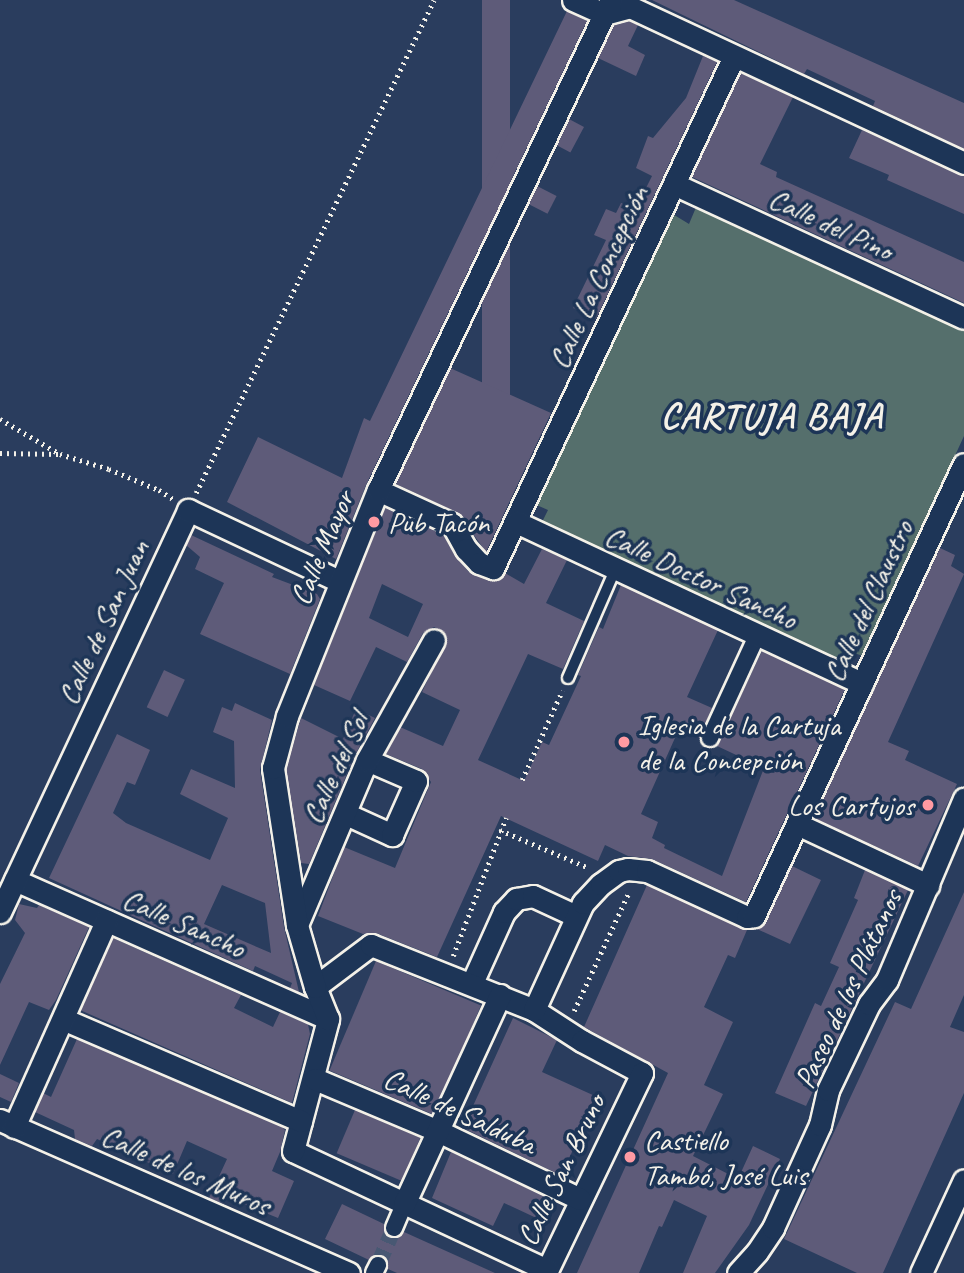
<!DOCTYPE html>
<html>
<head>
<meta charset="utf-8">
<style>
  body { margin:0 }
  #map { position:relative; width:964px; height:1273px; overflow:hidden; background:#2a3d5e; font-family:Caveat,sans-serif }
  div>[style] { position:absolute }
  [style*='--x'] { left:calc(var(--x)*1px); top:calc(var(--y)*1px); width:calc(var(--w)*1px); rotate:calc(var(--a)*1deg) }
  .green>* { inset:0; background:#556f6c }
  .building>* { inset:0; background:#5e5b79; transform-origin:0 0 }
  .pedestrian-tunnel>* { height:16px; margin-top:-8px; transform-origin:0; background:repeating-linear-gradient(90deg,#485873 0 16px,transparent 0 24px) }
  .path>* { height:4.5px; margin-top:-2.25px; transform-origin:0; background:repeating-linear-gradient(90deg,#f4f1e8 0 2px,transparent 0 7px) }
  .roads { filter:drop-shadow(2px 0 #f4f1e8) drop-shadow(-2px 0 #f4f1e8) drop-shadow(0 2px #f4f1e8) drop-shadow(0 -2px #f4f1e8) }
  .service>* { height:10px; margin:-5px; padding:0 5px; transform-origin:5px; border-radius:5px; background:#1d3557 }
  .pedestrian>* { height:16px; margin:-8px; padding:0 8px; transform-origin:8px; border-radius:8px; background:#1d3557 }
  .minor>* { height:21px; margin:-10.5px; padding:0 10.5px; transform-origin:10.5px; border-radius:10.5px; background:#1d3557 }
  .dots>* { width:19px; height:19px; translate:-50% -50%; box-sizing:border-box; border:4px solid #1d3557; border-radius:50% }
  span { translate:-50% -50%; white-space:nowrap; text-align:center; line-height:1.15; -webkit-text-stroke:7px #1d3557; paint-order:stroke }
  .street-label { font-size:30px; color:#f4f1e8 }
  .poi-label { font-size:30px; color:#f4f1e8 }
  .left { translate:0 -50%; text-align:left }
  .right { translate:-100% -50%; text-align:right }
  .district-label { font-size:37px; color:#f4f1e8; font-weight:700; letter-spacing:2px }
</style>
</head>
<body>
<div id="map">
  <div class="green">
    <div style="clip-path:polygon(697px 205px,761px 237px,964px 328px,964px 436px,863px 656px,848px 651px,842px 666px,541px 524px,548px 510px,532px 503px,671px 213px,689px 224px)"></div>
  </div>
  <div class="building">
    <div style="left:482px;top:0;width:28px;height:427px"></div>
    <div style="clip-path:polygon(652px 0,734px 0,964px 103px,964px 149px,873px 106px,875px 101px,807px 69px,804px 74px)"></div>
    <div style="clip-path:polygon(567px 11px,587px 21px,366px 485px,336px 559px,227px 502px,258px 437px,342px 478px,364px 418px,370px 421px)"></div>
    <div style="clip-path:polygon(629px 21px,638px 25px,628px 46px,645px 55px,636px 76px,598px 58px,614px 25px)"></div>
    <div style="clip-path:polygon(703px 56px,717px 62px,596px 319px,573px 308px,606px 240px,594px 235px,606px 209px,616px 213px,621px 203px,636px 208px,652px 176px,636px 168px,648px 136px,653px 138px,686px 98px)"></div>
    <div style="clip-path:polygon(740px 73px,793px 97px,760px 164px,777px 172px,776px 177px,964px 262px,964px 303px,692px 177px)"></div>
    <div style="left:569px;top:119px;width:17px;height:29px;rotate:28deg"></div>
    <div style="clip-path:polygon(862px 130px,964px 176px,964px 214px,887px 180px,889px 175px,849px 158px)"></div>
    <div style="left:537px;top:186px;width:22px;height:20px;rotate:27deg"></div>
    <div style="clip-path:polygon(450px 368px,551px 413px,486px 552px,458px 513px,396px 484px)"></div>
    <div style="clip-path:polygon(evenodd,385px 508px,443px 534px,455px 556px,469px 572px,489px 580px,500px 579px,505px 573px,524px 584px,542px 549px,567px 560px,546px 603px,584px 621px,563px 669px,528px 654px,478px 760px,524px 781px,542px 742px,549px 745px,581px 676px,578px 675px,599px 627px,603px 629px,621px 585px,718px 630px,687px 697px,712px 708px,700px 738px,679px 729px,641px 814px,658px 822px,652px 838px,665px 845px,664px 848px,722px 876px,764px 768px,717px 746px,762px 651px,845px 689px,746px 902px,652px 859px,628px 856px,605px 845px,598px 861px,501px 816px,437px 957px,376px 933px,363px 934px,318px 916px,344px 847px,395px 868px,431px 782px,422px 769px,386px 754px,400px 727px,443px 746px,460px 710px,422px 692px,447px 640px,445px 633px,434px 627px,423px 633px,407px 662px,376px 647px,350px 701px,314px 685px,385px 508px,382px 584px,423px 604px,408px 637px,369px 618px,382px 584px)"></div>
    <div style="clip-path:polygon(191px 535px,274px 574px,272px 577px,317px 594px,320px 599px,290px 674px,200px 634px,224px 583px,195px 569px,200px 557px,186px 545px)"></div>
    <div style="clip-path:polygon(940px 548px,955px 555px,951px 566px,964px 574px,888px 742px,909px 751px,905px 760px,957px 784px,918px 866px,814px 818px)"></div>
    <div style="left:164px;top:670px;width:23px;height:41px;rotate:25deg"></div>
    <div style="clip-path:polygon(evenodd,235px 703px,272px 720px,260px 770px,284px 927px,299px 992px,290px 988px,292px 983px,255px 966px,253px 971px,49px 878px,117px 734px,150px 750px,135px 785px,127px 782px,113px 813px,126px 823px,210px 860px,228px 818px,180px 794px,191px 769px,235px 788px,234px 741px,213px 732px,222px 707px,232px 711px,235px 703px,222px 885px,265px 903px,271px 953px,204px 924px,222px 885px)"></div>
    <div style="clip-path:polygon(356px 709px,375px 718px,355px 755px,309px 864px,301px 863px,286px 769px,301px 718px,343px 739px)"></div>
    <div style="clip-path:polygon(792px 866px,821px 880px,790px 944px,757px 929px,766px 922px)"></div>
    <div style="clip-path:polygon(865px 870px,908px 890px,806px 1106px,775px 1093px,815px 1003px,821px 1006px,839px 967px,830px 963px,858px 900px,854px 898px)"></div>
    <div style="clip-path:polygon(647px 885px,747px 930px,735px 958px,728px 955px,704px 1007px,733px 1022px,704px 1085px,723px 1094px,693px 1156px,738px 1179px,753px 1146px,780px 1159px,749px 1225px,715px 1273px,683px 1273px,707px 1216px,674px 1200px,662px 1227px,659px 1226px,639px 1273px,577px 1273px,668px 1073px,584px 1027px)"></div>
    <div style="clip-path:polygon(964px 892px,964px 995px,950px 1027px,964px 1032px,964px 1093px,883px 1273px,857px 1273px,784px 1239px,895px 1002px,911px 1009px)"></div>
    <div style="clip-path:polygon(19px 904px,37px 908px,39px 905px,89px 927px,56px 1000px,49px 1010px,29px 1002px,0 1065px,0 984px,25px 933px,15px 920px)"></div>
    <div style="clip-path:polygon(113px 938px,241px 995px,234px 1008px,273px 1027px,280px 1012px,308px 1024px,310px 1034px,292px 1103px,80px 1010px)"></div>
    <div style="left:376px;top:961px;width:114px;height:119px;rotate:23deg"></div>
    <div style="clip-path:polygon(513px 1018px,557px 1040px,542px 1072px,595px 1096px,562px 1176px,463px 1128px)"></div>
    <div style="clip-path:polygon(77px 1039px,282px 1127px,285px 1130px,280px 1152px,272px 1171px,294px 1181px,278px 1218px,229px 1198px,224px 1204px,209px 1198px,227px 1159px,187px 1141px,173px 1174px,97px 1139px,92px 1146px,75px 1139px,74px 1130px,35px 1112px,43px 1093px,51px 1097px)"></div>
    <div style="clip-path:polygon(0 1074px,19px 1083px,11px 1102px,0 1097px)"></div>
    <div style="left:355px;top:1110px;width:71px;height:47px;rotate:23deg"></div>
    <div style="clip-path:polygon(451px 1152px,554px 1201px,545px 1222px,504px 1203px,493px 1226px,432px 1198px)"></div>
    <div style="clip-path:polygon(342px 1204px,384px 1224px,384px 1230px,389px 1237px,396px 1238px,404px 1232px,495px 1273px,397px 1273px,388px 1269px,387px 1260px,382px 1255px,373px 1256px,369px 1260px,325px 1239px)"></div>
  </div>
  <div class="pedestrian-tunnel">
    <div style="--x:378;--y:1265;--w:40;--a:-66.6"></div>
  </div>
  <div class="path">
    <div style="--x:0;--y:419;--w:69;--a:30.3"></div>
    <div style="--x:60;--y:454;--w:51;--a:17"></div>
    <div style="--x:109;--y:469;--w:54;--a:22.8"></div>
    <div style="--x:159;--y:490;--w:17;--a:33"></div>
    <div style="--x:0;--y:453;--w:59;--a:1"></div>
    <div style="--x:196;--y:493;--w:547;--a:-64.23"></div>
    <div style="--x:522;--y:780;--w:98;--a:-65.8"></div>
    <div style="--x:500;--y:830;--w:97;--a:23.1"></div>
    <div style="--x:453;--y:956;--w:148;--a:-69"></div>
    <div style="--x:574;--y:1011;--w:131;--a:-65.2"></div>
  </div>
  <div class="roads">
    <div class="service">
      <div style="--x:568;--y:678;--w:118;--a:-66.5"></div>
    </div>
    <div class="pedestrian">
      <div style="--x:710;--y:738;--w:112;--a:-65.3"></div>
      <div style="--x:394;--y:1228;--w:26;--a:-67"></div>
      <div style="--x:374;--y:1273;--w:9;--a:-63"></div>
    </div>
    <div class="minor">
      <div style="--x:573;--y:0;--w:34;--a:24"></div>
      <div style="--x:604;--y:14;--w:27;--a:-15"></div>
      <div style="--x:630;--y:7;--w:369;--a:25"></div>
      <div style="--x:674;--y:184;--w:319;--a:24.8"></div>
      <div style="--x:378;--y:490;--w:81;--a:24.7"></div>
      <div style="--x:452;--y:524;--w:29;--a:61"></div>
      <div style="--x:466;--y:549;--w:19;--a:47"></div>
      <div style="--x:479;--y:563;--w:15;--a:20"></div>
      <div style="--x:493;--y:568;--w:566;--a:-64.79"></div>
      <div style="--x:516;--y:522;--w:382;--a:25"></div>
      <div style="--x:346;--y:814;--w:51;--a:24.5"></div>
      <div style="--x:392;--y:835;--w:59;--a:-66"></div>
      <div style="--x:416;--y:781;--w:53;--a:-156.8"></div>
      <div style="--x:797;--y:824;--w:145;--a:25"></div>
      <div style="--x:15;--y:880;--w:342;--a:23.9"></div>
      <div style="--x:0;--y:912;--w:444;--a:-64.9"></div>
      <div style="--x:188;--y:510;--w:167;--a:25.2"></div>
      <div style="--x:297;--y:925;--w:179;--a:-67"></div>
      <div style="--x:367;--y:760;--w:137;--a:-60.8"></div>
      <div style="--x:472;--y:983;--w:78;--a:-65.7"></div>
      <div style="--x:504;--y:912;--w:18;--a:-47"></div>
      <div style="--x:516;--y:899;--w:17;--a:-10"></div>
      <div style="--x:533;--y:896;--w:47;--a:24.9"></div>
      <div style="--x:315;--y:987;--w:70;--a:-36.9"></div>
      <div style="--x:371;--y:945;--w:175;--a:21.7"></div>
      <div style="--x:534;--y:1010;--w:57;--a:32.9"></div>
      <div style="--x:582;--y:1041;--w:68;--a:28.1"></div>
      <div style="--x:642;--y:1073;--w:219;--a:115.7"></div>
      <div style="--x:547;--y:1270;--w:280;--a:-154.9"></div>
      <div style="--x:293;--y:1151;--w:137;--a:-75.1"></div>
      <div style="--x:328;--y:1019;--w:35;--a:-112"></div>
      <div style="--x:315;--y:987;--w:65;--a:-106.2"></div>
      <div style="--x:297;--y:925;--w:159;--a:-98.7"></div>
      <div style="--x:273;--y:768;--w:54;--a:-74.9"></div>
      <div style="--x:287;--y:716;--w:244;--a:-68.1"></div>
      <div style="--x:378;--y:490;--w:543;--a:-64.57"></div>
      <div style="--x:534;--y:1010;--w:118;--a:-65.4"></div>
      <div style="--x:583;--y:903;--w:26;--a:-47"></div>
      <div style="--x:601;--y:884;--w:22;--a:-36"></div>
      <div style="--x:619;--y:871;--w:9;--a:-13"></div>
      <div style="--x:628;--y:869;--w:19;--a:6"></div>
      <div style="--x:647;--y:871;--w:110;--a:24.7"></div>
      <div style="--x:747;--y:917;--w:7;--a:-8"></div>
      <div style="--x:754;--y:916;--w:498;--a:-65.1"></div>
      <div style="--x:63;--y:1019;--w:259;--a:23.2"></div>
      <div style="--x:315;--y:1079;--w:134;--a:22.9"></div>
      <div style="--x:438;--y:1131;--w:157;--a:25.6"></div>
      <div style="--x:0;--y:1120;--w:381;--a:23.7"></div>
      <div style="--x:14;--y:1127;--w:226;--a:-65.9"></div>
      <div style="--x:404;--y:1204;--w:230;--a:-65.3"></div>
      <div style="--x:738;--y:1273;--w:28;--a:-48"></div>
      <div style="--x:757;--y:1252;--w:29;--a:-56"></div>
      <div style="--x:773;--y:1228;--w:113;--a:-65.5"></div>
      <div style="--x:820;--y:1125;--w:36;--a:-77"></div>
      <div style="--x:828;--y:1090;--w:95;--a:-64.5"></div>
      <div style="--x:869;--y:1004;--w:30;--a:-53"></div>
      <div style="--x:887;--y:980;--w:197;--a:-67"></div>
      <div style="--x:921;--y:1273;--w:102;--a:-65.2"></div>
    </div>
  </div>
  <div class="dots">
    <div style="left:374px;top:522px;background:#ff9aa2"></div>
    <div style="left:624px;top:742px;background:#ff9aa2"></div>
    <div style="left:928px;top:805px;background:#ff9aa2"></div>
    <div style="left:630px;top:1157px;background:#ff9aa2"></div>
  </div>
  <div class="street-label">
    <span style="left:831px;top:224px;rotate:25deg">Calle del Pino</span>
    <span style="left:598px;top:277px;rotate:-65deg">Calle La Concepción</span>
    <span style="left:322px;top:548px;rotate:-67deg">Calle Mayor</span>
    <span style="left:701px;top:577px;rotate:25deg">Calle Doctor Sancho</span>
    <span style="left:868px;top:601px;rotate:-65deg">Calle del Claustro</span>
    <span style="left:103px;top:622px;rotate:-65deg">Calle de San Juan</span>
    <span style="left:335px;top:768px;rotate:-65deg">Calle del Sol</span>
    <span style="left:184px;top:923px;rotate:24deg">Calle Sancho</span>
    <span style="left:848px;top:989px;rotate:-65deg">Paseo de los Plátanos</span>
    <span style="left:460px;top:1111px;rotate:25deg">Calle de Salduba</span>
    <span style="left:186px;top:1170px;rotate:24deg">Calle de los Muros</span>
    <span style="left:561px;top:1170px;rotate:-64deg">Calle San Bruno</span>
  </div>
  <div class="poi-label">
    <span class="left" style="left:388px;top:522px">Pub Tacón</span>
    <span class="left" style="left:638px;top:742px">Iglesia de la Cartuja<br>de la Concepción</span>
    <span class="right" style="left:914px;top:805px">Los Cartujos</span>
    <span class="left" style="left:644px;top:1157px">Castiello<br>Tambó, José Luis</span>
  </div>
  <div class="district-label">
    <span style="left:772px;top:416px">CARTUJA BAJA</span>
  </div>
</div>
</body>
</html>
